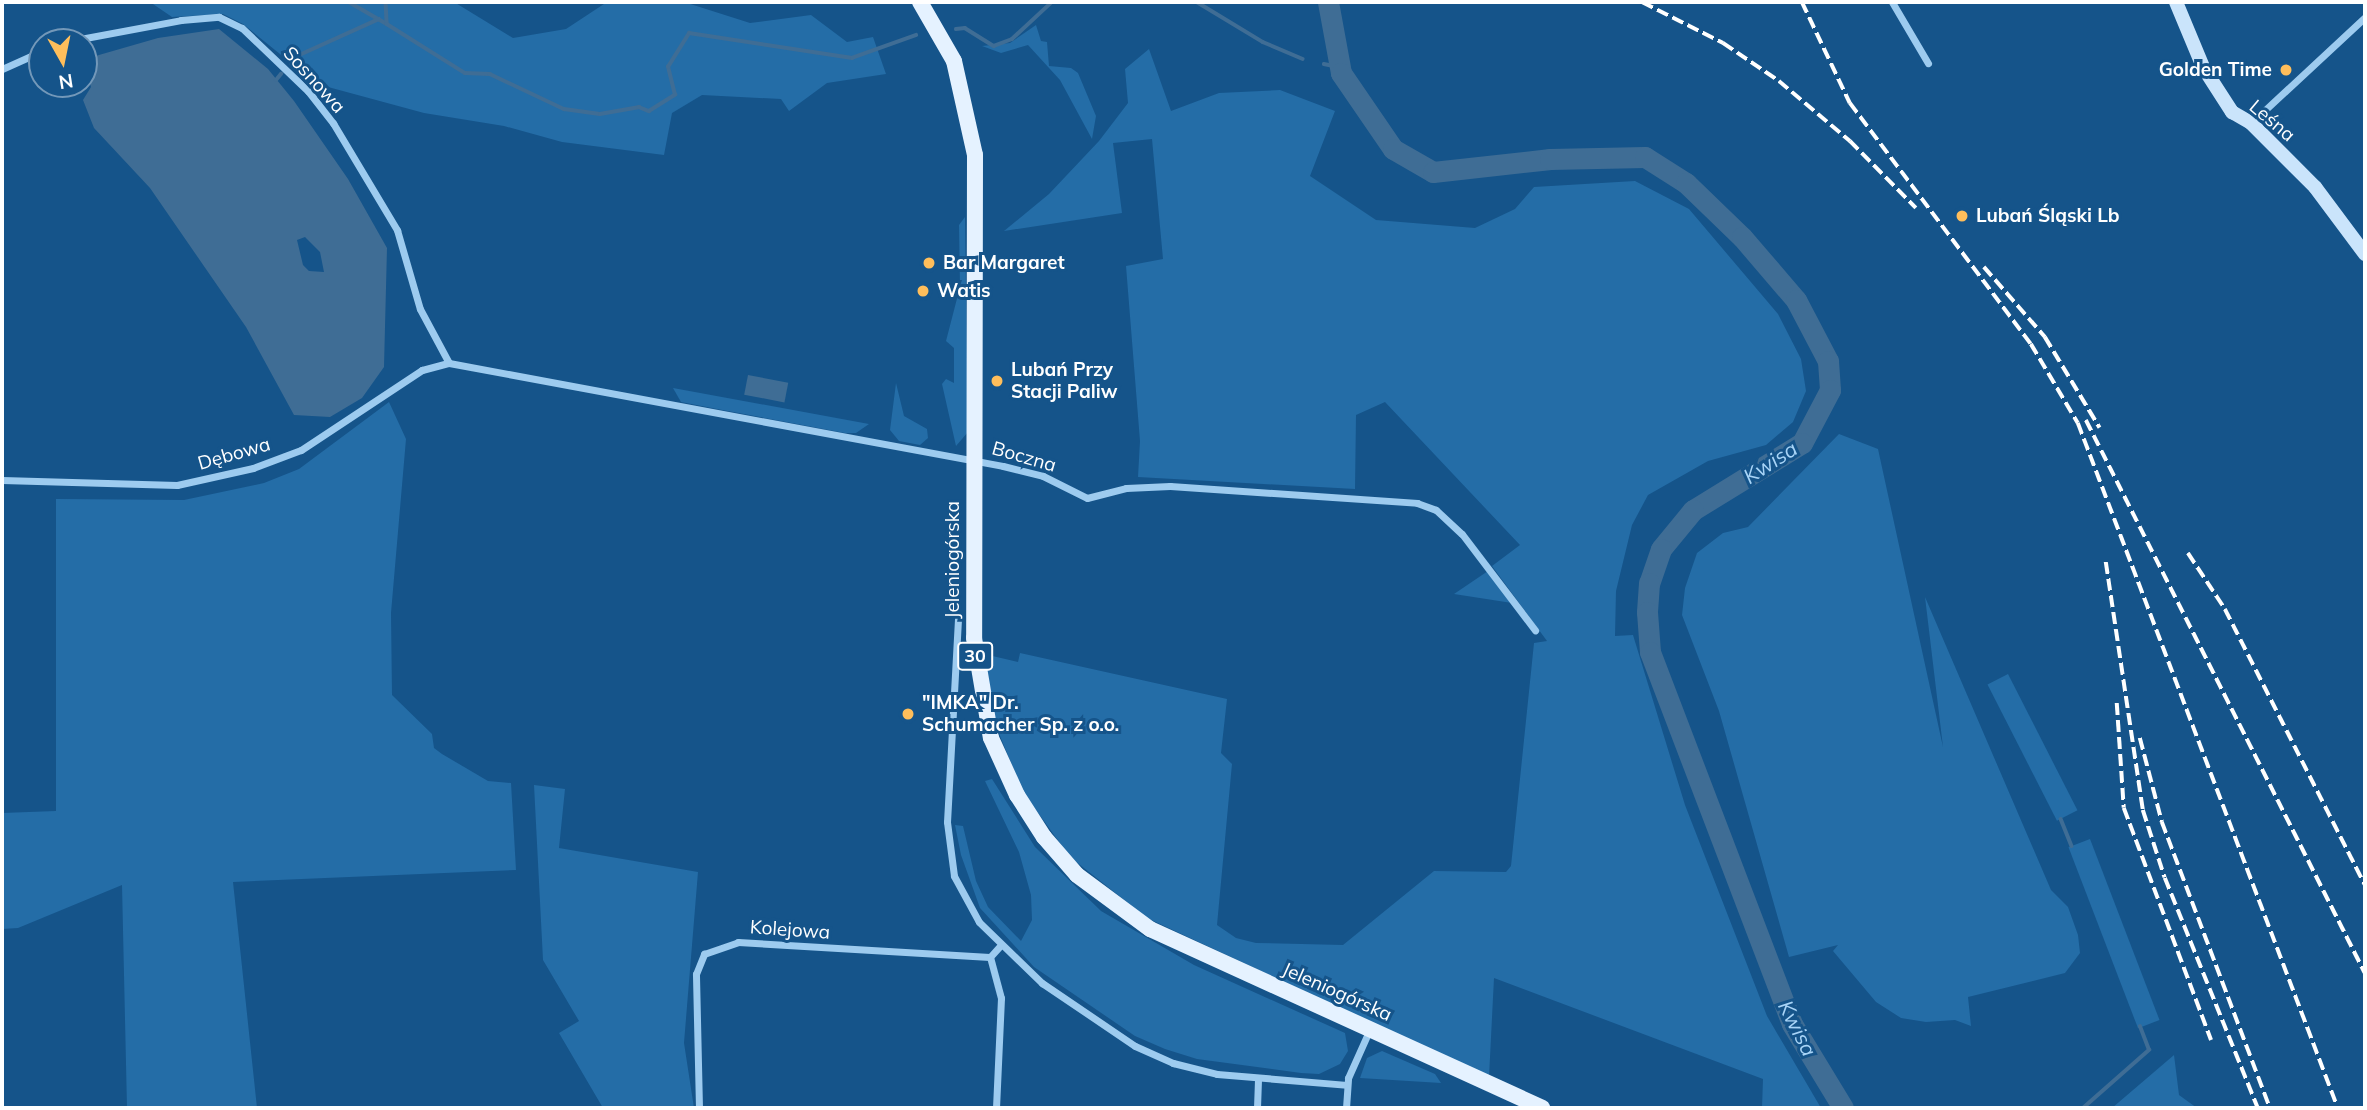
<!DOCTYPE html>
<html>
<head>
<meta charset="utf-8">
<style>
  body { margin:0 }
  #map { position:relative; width:2367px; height:1110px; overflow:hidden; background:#15548a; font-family:Mulish,sans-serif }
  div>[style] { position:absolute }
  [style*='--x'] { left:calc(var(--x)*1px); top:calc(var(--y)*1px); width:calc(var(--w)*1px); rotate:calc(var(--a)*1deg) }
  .green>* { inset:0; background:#246da7; transform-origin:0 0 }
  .water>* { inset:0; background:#3f6d95; transform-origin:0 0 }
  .stream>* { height:3.5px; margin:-1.75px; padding:0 1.75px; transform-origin:1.75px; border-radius:1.75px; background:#3f6d95 }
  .river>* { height:21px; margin:-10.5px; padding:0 10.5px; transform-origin:10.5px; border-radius:10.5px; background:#3f6d95 }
  .street>* { height:7px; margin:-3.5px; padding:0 3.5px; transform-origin:3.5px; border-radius:3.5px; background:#9dcbef }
  .secondary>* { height:14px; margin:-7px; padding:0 7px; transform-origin:7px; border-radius:7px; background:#cae4fb }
  .primary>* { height:16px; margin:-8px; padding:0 8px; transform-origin:8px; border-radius:8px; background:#e5f2ff }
  .rail>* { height:3.5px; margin-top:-1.75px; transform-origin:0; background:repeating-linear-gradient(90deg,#fff 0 12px,transparent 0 17px) }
  .dots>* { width:19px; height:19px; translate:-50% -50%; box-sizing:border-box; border:4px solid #15548a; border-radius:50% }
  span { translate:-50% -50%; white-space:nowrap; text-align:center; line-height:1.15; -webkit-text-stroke:6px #15548a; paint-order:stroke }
  .shield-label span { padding:2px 5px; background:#15548a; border:2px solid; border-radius:5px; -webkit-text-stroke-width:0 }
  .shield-label { font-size:18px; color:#fff; font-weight:700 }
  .poi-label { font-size:19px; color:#fff; font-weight:700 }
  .right { translate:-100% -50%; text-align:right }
  .left { translate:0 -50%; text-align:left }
  .street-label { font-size:19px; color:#fff }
  .water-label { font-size:21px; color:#a8d4f7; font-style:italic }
  .frame { position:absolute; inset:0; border:4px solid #fff; pointer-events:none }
  .north { position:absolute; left:28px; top:28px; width:70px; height:70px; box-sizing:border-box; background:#15548a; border:2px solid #7398b9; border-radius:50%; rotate:171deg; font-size:19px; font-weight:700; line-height:28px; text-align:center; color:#fff }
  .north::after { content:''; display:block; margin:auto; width:24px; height:32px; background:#ffbe5b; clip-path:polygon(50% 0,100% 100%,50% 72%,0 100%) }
</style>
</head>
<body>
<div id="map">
  <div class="green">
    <div style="clip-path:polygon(150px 2px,454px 2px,513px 38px,566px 29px,607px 2px,684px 2px,750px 23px,811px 15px,847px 42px,873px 37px,886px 74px,827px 83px,789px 111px,781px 99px,702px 95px,672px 113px,664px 155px,562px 142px,504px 126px,424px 113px,317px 84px,243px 24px,223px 14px,172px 17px)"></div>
    <div style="clip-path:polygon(1036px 25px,1041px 41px,1047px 42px,1049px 66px,1071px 68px,1078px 73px,1096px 116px,1092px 139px,1060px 80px,1028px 45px,1001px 53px,982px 46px,1010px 43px)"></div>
    <div style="clip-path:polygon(1149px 49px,1171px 111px,1219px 93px,1280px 90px,1335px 111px,1310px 176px,1376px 220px,1475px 228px,1515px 209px,1534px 187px,1635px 181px,1689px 209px,1778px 314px,1801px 359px,1806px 391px,1793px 422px,1766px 445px,1708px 461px,1648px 495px,1632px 525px,1616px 591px,1615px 636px,1633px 635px,1685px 805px,1767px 1016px,1821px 1108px,1762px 1108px,1763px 1079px,1494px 978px,1489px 1077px,1147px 918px,1070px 857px,1023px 792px,991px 714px,984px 654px,1018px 662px,1020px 653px,1227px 699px,1221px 753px,1232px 764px,1217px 925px,1236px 938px,1256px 943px,1343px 945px,1434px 871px,1506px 872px,1511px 866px,1534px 643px,1547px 641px,1492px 566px,1520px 545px,1385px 402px,1356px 415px,1355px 489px,1138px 477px,1140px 441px,1126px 266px,1163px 259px,1152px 139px,1113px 143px,1122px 213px,1004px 231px,1049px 194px,1099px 141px,1128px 103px,1125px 69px)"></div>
    <div style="clip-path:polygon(965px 217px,968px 432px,956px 446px,942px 384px,946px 379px,954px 383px,954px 348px,946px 341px,960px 287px,959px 225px)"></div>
    <div style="clip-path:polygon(896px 383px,904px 416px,927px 429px,928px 438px,920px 445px,899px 441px,890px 430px)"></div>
    <div style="clip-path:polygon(673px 388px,869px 424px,856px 433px,845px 433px,717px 409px,681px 402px)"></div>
    <div style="clip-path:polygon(389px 402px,406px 439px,391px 613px,392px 695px,432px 734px,434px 748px,442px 754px,488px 781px,511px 783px,516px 870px,233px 882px,257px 1108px,127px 1108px,122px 885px,18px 928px,2px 929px,2px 813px,56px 811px,56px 499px,184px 500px,264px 483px,299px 469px)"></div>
    <div style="clip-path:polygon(1839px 434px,1878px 449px,1943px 747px,1925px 597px,2051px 890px,2068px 907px,2078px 935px,2080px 953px,2065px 973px,1968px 997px,1971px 1026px,1955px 1020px,1926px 1022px,1901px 1018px,1876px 1002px,1833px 951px,1838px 945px,1789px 957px,1719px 711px,1682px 615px,1685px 588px,1697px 553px,1723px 533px,1748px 527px)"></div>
    <div style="clip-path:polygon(1488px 571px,1512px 603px,1454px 594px)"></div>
    <div style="left:2008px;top:674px;width:153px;height:23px;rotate:63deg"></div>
    <div style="clip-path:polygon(992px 779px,1035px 847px,1101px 911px,1194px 965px,1345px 1033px,1348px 1051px,1340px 1064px,1319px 1074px,1301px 1073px,1197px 1059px,1165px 1049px,1135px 1036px,1034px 967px,980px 908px,961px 855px,955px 825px,963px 826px,976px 881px,988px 907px,1021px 941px,1032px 920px,1031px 895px,1019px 852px,985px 781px)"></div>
    <div style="clip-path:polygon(534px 785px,565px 789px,559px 848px,698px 872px,684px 1043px,694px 1108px,603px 1108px,559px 1033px,579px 1021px,543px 960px)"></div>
    <div style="left:2090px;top:839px;width:194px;height:23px;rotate:69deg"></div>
    <div style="clip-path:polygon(1382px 1051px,1435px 1074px,1441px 1083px,1360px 1078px,1367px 1058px)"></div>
    <div style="clip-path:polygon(2174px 1055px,2179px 1095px,2197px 1108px,2112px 1108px)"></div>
  </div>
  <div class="water">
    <div style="clip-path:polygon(evenodd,219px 29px,268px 69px,294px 101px,348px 179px,387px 248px,384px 367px,362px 398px,330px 417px,294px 415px,246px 327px,150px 188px,94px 128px,83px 100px,91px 87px,84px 64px,92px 57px,158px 38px,219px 29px,305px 237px,320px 252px,324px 272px,309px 271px,303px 265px,297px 240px,305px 237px)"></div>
    <div style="left:748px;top:375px;width:41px;height:20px;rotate:11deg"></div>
  </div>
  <div class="stream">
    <div style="--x:349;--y:2;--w:44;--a:30.1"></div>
    <div style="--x:386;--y:2;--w:22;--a:87"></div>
    <div style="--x:387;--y:24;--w:92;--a:32.1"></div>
    <div style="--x:465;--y:73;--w:25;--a:2"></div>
    <div style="--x:490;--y:74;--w:82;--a:25.3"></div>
    <div style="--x:564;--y:109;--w:36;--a:8"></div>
    <div style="--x:600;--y:114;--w:40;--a:-10"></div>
    <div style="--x:639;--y:107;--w:11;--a:22"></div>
    <div style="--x:649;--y:111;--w:31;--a:-32"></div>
    <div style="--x:675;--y:95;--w:29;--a:-104"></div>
    <div style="--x:668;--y:67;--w:40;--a:-58"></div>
    <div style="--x:689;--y:33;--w:165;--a:8.7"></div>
    <div style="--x:852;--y:58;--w:68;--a:-19.8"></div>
    <div style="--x:1197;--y:2;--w:77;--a:31.2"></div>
    <div style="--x:1263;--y:42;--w:43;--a:23"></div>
    <div style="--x:956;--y:29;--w:9;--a:-6"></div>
    <div style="--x:965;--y:28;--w:34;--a:32"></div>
    <div style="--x:994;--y:46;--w:19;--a:-21"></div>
    <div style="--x:1012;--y:39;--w:54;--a:-42.8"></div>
    <div style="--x:291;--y:64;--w:8;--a:-60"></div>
    <div style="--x:295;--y:57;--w:92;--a:-24.3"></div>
    <div style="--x:1324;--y:64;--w:15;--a:11"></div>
    <div style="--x:276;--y:80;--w:8;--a:-50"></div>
    <div style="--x:2061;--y:819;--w:29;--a:68"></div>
    <div style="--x:2083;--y:1108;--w:88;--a:-41.3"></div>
    <div style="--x:2149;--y:1050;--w:25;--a:-111"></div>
  </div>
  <div class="river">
    <div style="--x:1328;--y:2;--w:72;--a:79.6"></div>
    <div style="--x:1341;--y:73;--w:92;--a:55.6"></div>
    <div style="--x:1393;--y:149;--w:46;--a:29.9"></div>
    <div style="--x:1433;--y:172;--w:118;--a:-6.3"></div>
    <div style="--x:1550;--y:159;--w:95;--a:-1.2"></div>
    <div style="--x:1645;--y:157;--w:49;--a:32.4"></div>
    <div style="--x:1686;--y:183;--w:78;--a:44"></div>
    <div style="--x:1742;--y:237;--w:83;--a:49.4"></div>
    <div style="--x:1796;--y:300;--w:69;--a:62.3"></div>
    <div style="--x:1828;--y:361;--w:29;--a:86"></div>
    <div style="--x:1830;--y:390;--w:60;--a:117.8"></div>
    <div style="--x:1802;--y:443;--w:128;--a:148.4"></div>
    <div style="--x:1693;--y:510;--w:50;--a:129.4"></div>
    <div style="--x:1661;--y:549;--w:36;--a:109"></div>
    <div style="--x:1649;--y:583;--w:29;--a:94"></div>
    <div style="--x:1647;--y:612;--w:40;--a:85.7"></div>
    <div style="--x:1650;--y:652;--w:398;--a:69.1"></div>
    <div style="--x:1792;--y:1024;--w:98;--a:58.7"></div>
  </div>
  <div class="street">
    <div style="--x:1892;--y:2;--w:71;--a:59.5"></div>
    <div style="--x:64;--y:42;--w:119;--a:-10.6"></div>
    <div style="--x:181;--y:20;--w:38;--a:-5"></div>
    <div style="--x:219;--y:17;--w:25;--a:26"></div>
    <div style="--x:242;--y:28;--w:91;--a:43.7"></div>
    <div style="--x:308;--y:91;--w:41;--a:52"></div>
    <div style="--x:333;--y:123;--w:125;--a:59.1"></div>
    <div style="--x:397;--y:230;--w:82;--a:73.8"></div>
    <div style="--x:420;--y:309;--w:61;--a:61.8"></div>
    <div style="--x:2;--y:69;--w:44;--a:-24.2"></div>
    <div style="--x:2251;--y:123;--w:156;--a:-42.9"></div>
    <div style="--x:2;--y:480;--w:175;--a:1.6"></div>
    <div style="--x:177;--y:485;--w:78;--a:-12.6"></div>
    <div style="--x:253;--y:468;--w:51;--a:-20.6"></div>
    <div style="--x:301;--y:450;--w:145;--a:-33.5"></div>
    <div style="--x:422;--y:370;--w:28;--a:-15"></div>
    <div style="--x:449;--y:363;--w:563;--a:10.53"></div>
    <div style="--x:1003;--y:466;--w:41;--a:14"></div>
    <div style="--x:1043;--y:476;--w:49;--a:26.6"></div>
    <div style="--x:1087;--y:498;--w:40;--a:-14.4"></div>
    <div style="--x:1126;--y:488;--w:44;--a:-2.6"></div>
    <div style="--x:1170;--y:486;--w:248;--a:3.9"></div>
    <div style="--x:1417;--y:503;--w:20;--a:20"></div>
    <div style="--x:1436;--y:510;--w:35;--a:43"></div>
    <div style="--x:1462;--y:534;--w:121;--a:52.8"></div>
    <div style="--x:958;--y:619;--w:203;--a:93.1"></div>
    <div style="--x:947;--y:822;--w:54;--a:82.6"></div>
    <div style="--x:954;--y:876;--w:52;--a:61.5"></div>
    <div style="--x:979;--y:922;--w:88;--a:44.1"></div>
    <div style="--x:1042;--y:983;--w:112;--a:34.1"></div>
    <div style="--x:1135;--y:1046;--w:42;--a:24.1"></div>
    <div style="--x:1173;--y:1063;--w:45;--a:14"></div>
    <div style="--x:1217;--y:1074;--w:130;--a:4.8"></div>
    <div style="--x:699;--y:1108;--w:134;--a:-91.3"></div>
    <div style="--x:696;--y:974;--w:22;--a:-68"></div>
    <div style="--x:704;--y:954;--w:36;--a:-19"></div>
    <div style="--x:738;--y:942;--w:252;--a:3.4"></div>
    <div style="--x:996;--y:1108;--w:110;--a:-87.4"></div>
    <div style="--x:1001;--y:998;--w:42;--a:-105"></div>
    <div style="--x:990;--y:957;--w:15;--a:-48"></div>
    <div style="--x:1257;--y:1108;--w:29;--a:-88"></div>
    <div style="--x:1346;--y:1108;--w:30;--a:-86"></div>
    <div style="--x:1348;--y:1078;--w:51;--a:-65.9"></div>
  </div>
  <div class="secondary">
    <div style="--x:2176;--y:2;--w:70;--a:67.4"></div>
    <div style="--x:2203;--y:67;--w:54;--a:57.2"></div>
    <div style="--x:2232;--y:112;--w:22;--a:30"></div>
    <div style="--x:2251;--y:123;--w:91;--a:45"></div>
    <div style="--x:2315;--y:187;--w:84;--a:53.3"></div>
  </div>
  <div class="primary">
    <div style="--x:920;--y:2;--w:68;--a:60"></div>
    <div style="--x:954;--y:61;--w:96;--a:77.4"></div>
    <div style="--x:975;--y:155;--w:483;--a:90.1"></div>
    <div style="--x:974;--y:638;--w:101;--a:80.4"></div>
    <div style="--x:991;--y:738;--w:63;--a:65.5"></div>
    <div style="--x:1017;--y:795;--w:50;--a:57.3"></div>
    <div style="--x:1044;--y:837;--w:50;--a:49"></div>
    <div style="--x:1077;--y:875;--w:91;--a:36.5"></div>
    <div style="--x:1150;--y:929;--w:431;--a:24.5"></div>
  </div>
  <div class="rail">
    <div style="--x:1642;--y:2;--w:91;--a:26.8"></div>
    <div style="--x:1723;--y:43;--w:68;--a:34.2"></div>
    <div style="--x:1779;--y:81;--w:93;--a:40.2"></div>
    <div style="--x:1850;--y:141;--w:94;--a:45.4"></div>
    <div style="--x:1802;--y:2;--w:112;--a:64.6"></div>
    <div style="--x:1850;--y:103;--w:301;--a:53.1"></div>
    <div style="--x:2031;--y:344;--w:92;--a:59.3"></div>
    <div style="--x:2078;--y:423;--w:733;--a:69.22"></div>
    <div style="--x:1984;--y:267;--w:93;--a:48.9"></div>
    <div style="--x:2045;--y:337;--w:106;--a:58.9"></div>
    <div style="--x:2086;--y:420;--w:619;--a:63.23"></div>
    <div style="--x:2188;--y:553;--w:67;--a:56.5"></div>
    <div style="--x:2225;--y:609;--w:309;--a:63.1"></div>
    <div style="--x:2106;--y:562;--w:251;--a:81.5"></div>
    <div style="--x:2143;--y:810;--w:71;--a:72.1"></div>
    <div style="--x:2165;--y:878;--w:248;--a:68"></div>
    <div style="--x:2117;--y:703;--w:105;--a:86.2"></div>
    <div style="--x:2124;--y:808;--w:248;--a:69.4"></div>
    <div style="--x:2140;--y:738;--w:87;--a:75.3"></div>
    <div style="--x:2162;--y:822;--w:306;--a:69.3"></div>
  </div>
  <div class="dots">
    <div style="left:2286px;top:70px;background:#ffbe5b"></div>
    <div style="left:1962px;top:216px;background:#ffbe5b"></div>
    <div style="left:929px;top:263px;background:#ffbe5b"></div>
    <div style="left:923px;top:291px;background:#ffbe5b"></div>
    <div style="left:997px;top:381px;background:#ffbe5b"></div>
    <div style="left:908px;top:714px;background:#ffbe5b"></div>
  </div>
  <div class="shield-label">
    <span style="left:975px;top:656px">30</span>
  </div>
  <div class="poi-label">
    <span class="right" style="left:2272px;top:70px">Golden Time</span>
    <span class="left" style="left:1976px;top:216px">Lubań Śląski Lb</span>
    <span class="left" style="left:943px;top:263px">Bar Margaret</span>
    <span class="left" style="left:937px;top:291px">Watis</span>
    <span class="left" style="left:1011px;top:381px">Lubań Przy<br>Stacji Paliw</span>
    <span class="left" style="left:922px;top:714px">"IMKA" Dr.<br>Schumacher Sp. z o.o.</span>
  </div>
  <div class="street-label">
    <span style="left:314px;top:80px;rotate:48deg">Sosnowa</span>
    <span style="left:2272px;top:121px;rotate:40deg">Leśna</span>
    <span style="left:234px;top:454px;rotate:-16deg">Dębowa</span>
    <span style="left:1024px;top:457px;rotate:16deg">Boczna</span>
    <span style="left:953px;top:560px;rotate:-90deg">Jeleniogórska</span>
    <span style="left:790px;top:930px;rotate:4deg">Kolejowa</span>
    <span style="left:1337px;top:992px;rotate:24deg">Jeleniogórska</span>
  </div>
  <div class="water-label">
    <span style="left:1770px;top:462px;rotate:-33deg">Kwisa</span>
    <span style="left:1798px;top:1028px;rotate:63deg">Kwisa</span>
  </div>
  <div class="frame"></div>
  <div class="north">N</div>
</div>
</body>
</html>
